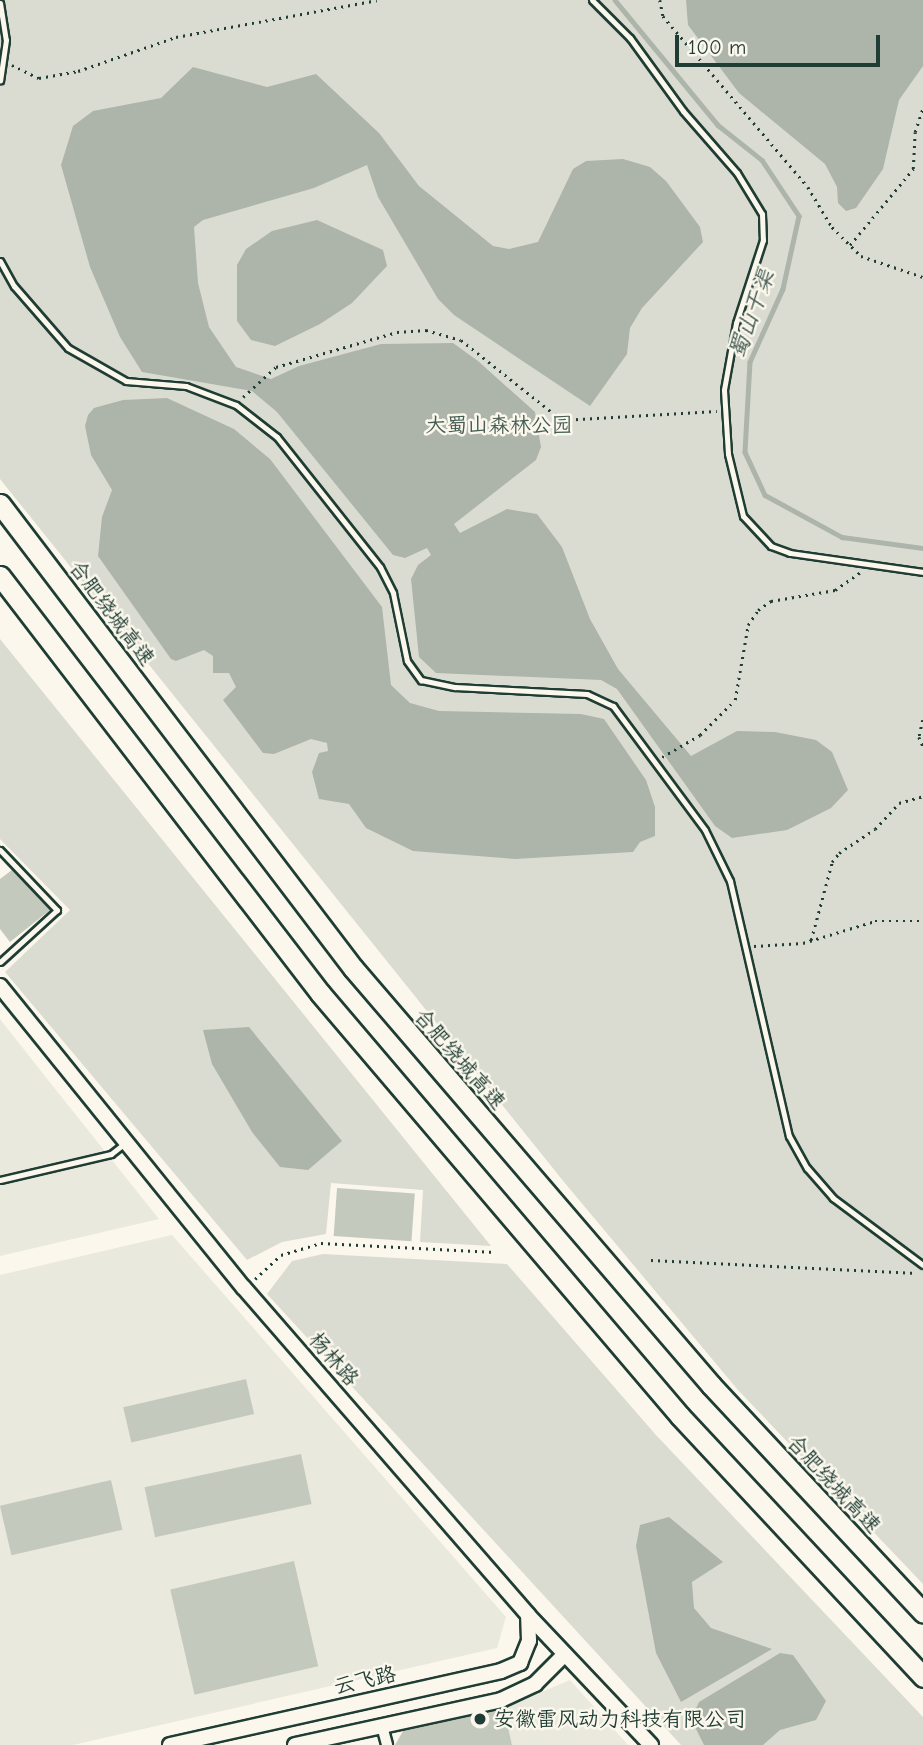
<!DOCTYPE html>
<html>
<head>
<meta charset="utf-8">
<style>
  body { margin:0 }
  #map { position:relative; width:923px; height:1745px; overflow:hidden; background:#fbf7ec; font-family:"Comic Neue","LXGW WenKai TC",sans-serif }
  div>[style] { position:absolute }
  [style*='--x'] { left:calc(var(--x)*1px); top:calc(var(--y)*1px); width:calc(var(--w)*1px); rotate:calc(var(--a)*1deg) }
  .built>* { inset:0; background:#eae9de }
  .green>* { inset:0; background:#dbdcd1 }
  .water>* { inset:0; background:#adb4aa }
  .stream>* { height:4.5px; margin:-2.25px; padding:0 2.25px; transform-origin:2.25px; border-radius:2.25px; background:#adb4aa }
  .building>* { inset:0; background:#c4c9be; transform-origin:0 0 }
  .path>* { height:2.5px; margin-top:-1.25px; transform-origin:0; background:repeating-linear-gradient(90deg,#1f3d34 0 2px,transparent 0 7px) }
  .roads { filter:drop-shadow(2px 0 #1f3d34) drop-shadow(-2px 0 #1f3d34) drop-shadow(0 2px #1f3d34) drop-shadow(0 -2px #1f3d34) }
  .service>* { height:5px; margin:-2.5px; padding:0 2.5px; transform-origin:2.5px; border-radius:2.5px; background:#fbf7ec }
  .minor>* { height:10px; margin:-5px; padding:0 5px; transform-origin:5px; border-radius:5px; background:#fbf7ec }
  .tertiary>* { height:14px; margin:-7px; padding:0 7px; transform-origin:7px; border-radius:7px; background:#fbf7ec }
  .motorway>* { height:19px; margin:-9.5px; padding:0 9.5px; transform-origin:9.5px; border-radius:9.5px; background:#fbf7ec }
  .dots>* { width:19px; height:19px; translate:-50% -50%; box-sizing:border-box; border:4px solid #fbf7ec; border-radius:50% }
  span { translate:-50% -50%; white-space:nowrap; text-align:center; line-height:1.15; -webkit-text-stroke:5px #fbf7ec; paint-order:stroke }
  .park-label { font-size:21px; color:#455d53 }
  .street-label { font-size:21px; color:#1f3d34 }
  .poi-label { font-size:21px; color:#1f3d34 }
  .left { translate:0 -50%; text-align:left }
  .water-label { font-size:23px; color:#425b52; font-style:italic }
  .scale { position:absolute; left:675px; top:35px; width:205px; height:32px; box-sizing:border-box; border:4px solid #1f3d34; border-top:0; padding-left:9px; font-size:21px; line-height:24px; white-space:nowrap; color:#1f3d34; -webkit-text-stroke:5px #fbf7ec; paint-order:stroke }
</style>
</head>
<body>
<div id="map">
  <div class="built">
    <div style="clip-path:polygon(0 1019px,48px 1080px,159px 1219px,0 1256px)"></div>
    <div style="clip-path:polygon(172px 1235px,506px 1617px,497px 1648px,73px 1745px,0 1745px,0 1275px)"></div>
    <div style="clip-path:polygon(570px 1680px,628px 1745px,512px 1745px,504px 1708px)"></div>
  </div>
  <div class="green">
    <div style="clip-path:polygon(0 0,923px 0,923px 1584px,738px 1390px,564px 1182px,0 479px)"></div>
    <div style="clip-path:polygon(0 640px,0 639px,491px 1246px,420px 1242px,423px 1190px,331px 1183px,326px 1234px,282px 1242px,247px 1260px,5px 972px,70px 910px,0 839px)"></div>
    <div style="clip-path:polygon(323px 1254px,507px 1264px,656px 1435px,923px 1717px,923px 1745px,681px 1745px,267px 1294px,292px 1261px)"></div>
  </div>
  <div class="water">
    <div style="clip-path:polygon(686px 0,923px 0,923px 66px,899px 100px,883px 169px,856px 208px,846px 211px,838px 203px,837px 187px,825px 164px,739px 93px,688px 25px)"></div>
    <div style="clip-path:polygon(193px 67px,267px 87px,316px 74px,379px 133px,419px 186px,493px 246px,509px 249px,538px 242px,573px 169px,586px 161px,623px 159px,650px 167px,666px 181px,700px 227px,703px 242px,642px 308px,630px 328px,627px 354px,590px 406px,454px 315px,438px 299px,378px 197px,367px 165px,314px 188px,203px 220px,194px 227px,198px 283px,209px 327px,236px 367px,271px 379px,299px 366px,381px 344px,453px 343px,478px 361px,535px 412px,541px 447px,536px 460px,454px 524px,460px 533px,507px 509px,537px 514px,562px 547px,590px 619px,618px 669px,691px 756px,737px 731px,775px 732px,816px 740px,832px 752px,848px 790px,831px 808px,787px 830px,732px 838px,715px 826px,617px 689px,601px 680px,436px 673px,419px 657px,411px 579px,418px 565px,431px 555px,427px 548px,405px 558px,393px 555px,277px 412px,252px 391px,142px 372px,120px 337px,90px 267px,61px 165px,73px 126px,93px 111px,161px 98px)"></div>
    <div style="clip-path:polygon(317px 220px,383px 250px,387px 266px,352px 303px,320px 324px,275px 346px,251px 340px,237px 321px,237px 265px,246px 249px,272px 231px)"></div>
    <div style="clip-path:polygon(167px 398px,234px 429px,270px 459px,382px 607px,391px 685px,410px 703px,439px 711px,581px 714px,604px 719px,646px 780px,655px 807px,655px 836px,640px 842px,633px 852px,515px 859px,413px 851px,366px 828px,349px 804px,319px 799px,312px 772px,319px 753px,328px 751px,327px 743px,311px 739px,274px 754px,263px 753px,223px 700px,236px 687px,229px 673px,213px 673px,213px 656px,204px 650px,176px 661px,171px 659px,98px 556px,102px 517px,112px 490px,91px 455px,85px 426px,88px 415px,94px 408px,123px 400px)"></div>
    <div style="clip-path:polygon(249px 1027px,342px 1141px,308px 1170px,280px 1167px,252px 1132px,212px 1064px,203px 1030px)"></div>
    <div style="clip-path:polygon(669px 1517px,723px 1562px,692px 1582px,694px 1608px,711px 1628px,772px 1649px,681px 1702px,656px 1653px,636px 1546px,640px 1525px)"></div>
    <div style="clip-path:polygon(780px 1653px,793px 1655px,826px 1701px,816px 1720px,780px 1730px,763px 1745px,704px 1745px,691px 1719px,699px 1702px)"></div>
  </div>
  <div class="stream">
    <div style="--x:615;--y:0;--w:162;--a:50.5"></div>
    <div style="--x:718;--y:125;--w:56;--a:38.5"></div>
    <div style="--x:762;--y:160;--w:67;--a:56.5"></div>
    <div style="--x:799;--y:216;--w:75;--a:102.4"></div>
    <div style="--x:783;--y:289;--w:80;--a:114.3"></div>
    <div style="--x:750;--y:362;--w:90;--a:93.2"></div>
    <div style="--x:745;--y:452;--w:47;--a:65.1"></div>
    <div style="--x:765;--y:495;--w:88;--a:28.6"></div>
    <div style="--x:842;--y:537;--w:82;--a:7.7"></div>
  </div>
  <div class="building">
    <div style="clip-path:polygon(12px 870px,50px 910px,10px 942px,0 929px,0 879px)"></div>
    <div style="left:337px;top:1188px;width:78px;height:48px;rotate:4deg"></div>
    <div style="left:246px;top:1379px;width:36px;height:126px;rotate:77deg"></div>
    <div style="left:301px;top:1454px;width:51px;height:160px;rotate:78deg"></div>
    <div style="left:111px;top:1480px;width:51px;height:114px;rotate:77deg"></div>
    <div style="left:294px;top:1561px;width:108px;height:127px;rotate:77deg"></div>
    <div style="clip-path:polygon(504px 1709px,512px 1745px,395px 1745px,403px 1731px)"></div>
  </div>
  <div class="path">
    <div style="--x:660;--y:0;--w:16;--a:79"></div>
    <div style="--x:663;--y:16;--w:224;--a:49.7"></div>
    <div style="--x:808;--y:187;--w:47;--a:59"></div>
    <div style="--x:832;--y:227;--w:41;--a:45"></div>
    <div style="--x:861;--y:256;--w:65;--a:18.7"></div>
    <div style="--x:12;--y:65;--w:30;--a:26"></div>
    <div style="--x:39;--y:78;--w:40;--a:-10"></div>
    <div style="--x:78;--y:71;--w:104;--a:-19.1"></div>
    <div style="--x:176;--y:37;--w:204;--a:-10.4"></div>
    <div style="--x:850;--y:245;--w:99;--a:-50.3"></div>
    <div style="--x:913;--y:169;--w:37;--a:-87"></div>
    <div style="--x:915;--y:132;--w:26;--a:-72"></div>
    <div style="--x:243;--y:397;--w:45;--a:-42.3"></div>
    <div style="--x:276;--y:367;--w:126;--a:-16.1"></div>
    <div style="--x:397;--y:332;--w:29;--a:-4"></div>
    <div style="--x:426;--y:330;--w:36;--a:16"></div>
    <div style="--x:461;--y:340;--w:129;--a:38.4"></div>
    <div style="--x:562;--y:420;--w:155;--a:-3.3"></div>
    <div style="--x:923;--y:720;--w:17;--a:103"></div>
    <div style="--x:919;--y:737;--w:10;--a:66"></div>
    <div style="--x:662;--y:757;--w:44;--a:-30.1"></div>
    <div style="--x:700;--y:735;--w:49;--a:-45"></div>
    <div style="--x:735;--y:700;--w:76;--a:-80.2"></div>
    <div style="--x:748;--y:625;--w:18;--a:-56"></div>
    <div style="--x:758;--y:610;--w:16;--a:-35"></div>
    <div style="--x:771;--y:601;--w:65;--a:-9.8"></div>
    <div style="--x:835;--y:590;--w:32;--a:-35"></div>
    <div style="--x:811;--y:940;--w:81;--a:-74.9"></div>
    <div style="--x:832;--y:862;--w:11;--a:-52"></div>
    <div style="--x:839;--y:853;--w:43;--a:-33.7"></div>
    <div style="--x:875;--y:829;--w:35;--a:-47"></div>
    <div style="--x:899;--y:803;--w:25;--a:-16"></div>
    <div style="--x:754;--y:946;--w:49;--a:-3.5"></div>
    <div style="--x:803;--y:943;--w:75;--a:-17"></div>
    <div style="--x:875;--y:921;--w:48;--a:0"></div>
    <div style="--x:651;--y:1260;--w:266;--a:2.8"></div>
    <div style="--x:255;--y:1279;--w:35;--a:-43"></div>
    <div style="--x:281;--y:1255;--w:42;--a:-16.7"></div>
    <div style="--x:321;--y:1243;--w:174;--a:3"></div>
  </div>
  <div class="roads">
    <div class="service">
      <div style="--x:592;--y:0;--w:54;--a:45"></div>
      <div style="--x:630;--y:38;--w:90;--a:54"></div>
      <div style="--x:683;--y:111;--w:82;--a:48.9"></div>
      <div style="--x:737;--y:173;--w:48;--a:58.6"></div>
      <div style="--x:762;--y:214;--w:26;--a:88"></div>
      <div style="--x:763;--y:240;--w:87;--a:108"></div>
      <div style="--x:736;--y:323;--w:68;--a:100.2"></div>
      <div style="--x:724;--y:390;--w:64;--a:86.4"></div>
      <div style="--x:728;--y:454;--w:64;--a:76.4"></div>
      <div style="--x:743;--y:516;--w:41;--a:47"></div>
      <div style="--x:771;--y:546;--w:20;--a:20"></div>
      <div style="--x:790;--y:553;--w:134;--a:8.1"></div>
      <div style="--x:0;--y:3;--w:37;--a:81"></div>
      <div style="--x:6;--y:40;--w:41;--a:98.3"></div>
      <div style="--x:0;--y:261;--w:29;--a:61"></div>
      <div style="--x:14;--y:286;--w:82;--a:48.9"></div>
      <div style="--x:68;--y:348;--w:67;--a:29.6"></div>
      <div style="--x:126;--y:381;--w:60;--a:4.8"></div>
      <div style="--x:186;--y:386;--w:53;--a:20.8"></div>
      <div style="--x:236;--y:405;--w:52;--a:38"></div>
      <div style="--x:277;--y:437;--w:166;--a:51.6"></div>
      <div style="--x:380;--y:567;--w:29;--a:63"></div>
      <div style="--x:393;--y:593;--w:69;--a:78.4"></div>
      <div style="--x:407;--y:661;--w:24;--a:54"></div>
      <div style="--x:421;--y:680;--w:35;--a:12"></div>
      <div style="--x:455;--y:687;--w:132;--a:3"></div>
      <div style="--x:587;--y:694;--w:29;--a:25"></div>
      <div style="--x:613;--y:706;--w:154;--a:53.4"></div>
      <div style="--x:705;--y:830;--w:57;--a:63.9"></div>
      <div style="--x:730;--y:881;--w:262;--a:77"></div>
      <div style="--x:789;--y:1136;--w:37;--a:61"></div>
      <div style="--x:807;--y:1168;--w:40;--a:49"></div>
      <div style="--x:833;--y:1198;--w:112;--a:36.7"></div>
      <div style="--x:0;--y:850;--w:83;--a:46.5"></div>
      <div style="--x:57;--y:910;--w:77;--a:137.6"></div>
      <div style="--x:0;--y:1180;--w:114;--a:-13.2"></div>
      <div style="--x:111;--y:1154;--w:16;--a:-38"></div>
    </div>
    <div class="minor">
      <div style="--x:382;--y:1726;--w:20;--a:75"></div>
    </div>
    <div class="tertiary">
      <div style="--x:0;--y:986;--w:388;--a:51.1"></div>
      <div style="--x:244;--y:1288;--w:433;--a:49"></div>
      <div style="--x:528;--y:1615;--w:179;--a:46.6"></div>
      <div style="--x:170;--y:1745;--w:339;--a:-12.6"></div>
      <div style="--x:501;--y:1671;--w:21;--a:-23"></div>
      <div style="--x:520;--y:1663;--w:24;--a:-68"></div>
      <div style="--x:529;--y:1641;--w:26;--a:-92"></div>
      <div style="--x:295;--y:1745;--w:211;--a:-12.3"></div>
      <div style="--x:501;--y:1700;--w:38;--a:-25"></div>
      <div style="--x:535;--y:1684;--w:42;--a:-45"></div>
    </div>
    <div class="motorway">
      <div style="--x:0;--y:504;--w:583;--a:52.74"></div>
      <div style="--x:353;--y:968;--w:550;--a:49.35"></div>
      <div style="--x:711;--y:1385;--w:311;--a:47"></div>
      <div style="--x:0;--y:576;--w:526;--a:52.5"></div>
      <div style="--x:320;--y:993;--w:555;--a:49.6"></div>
      <div style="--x:680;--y:1416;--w:357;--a:47"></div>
    </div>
  </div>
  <div class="dots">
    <div style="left:480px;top:1719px;background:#1f3d34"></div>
  </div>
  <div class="park-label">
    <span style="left:499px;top:425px">大蜀山森林公园</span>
  </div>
  <div class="street-label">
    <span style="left:112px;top:613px;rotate:53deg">合肥绕城高速</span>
    <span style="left:460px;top:1059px;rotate:49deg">合肥绕城高速</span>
    <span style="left:334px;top:1359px;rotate:49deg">杨林路</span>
    <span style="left:834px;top:1484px;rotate:47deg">合肥绕城高速</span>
    <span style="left:365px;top:1680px;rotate:-13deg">云飞路</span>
  </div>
  <div class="poi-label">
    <span class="left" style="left:494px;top:1719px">安徽雷风动力科技有限公司</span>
  </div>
  <div class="water-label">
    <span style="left:752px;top:314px;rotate:-70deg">蜀山干渠</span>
  </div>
  <div class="scale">100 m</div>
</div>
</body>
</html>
